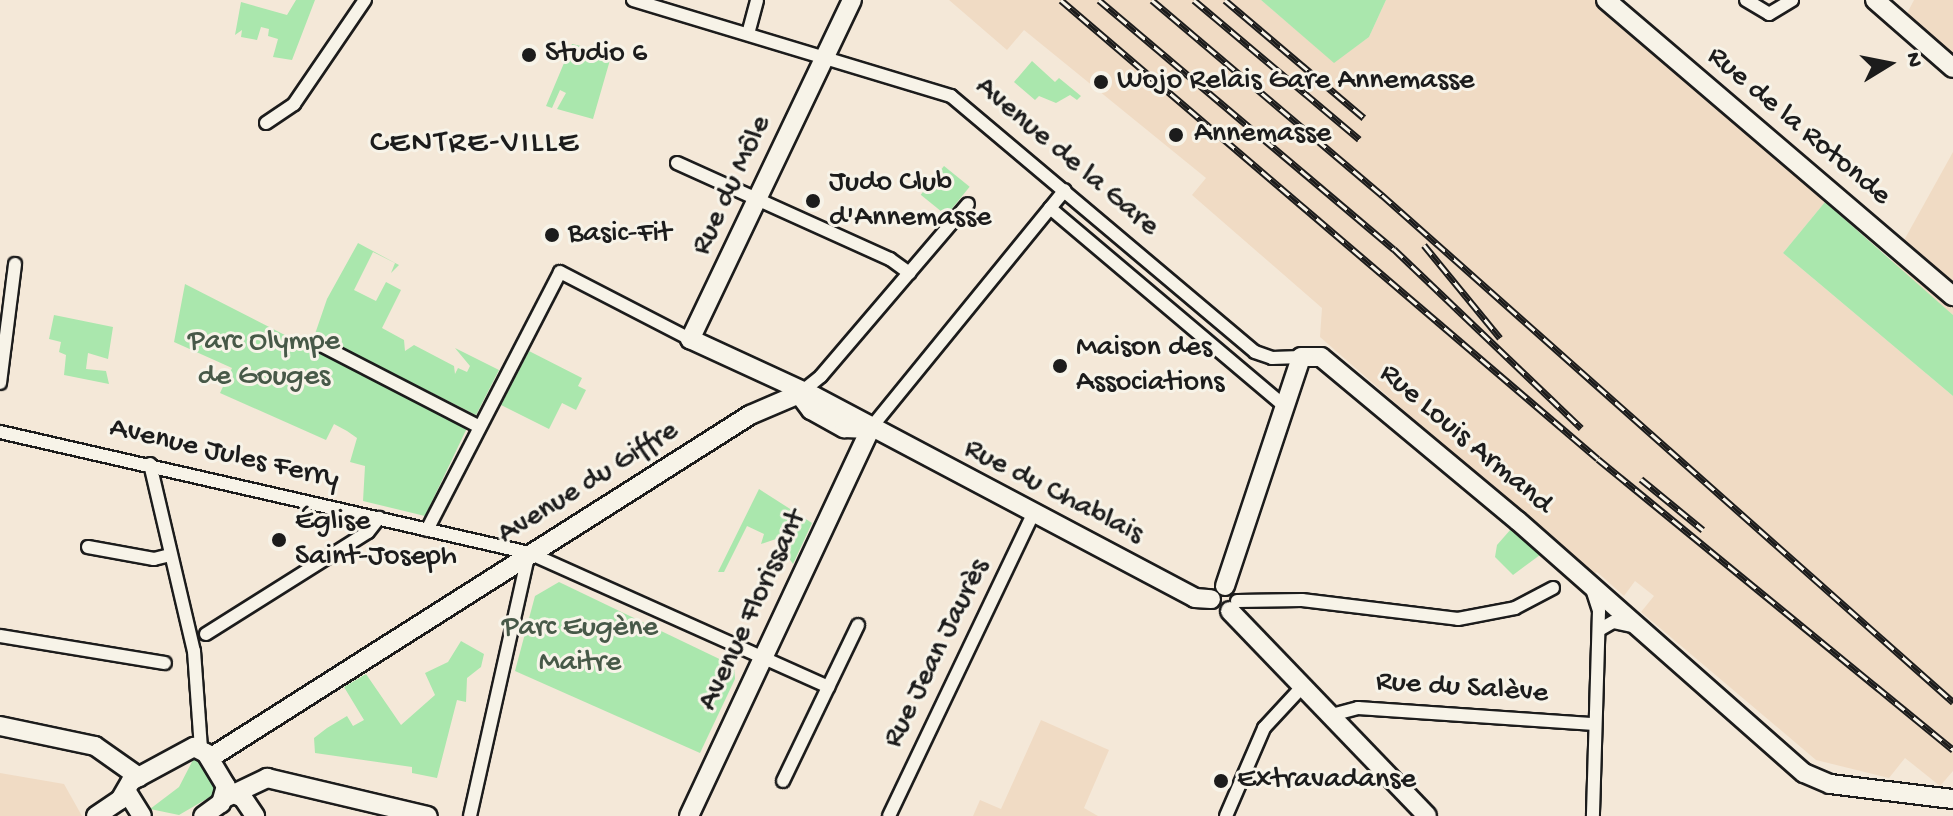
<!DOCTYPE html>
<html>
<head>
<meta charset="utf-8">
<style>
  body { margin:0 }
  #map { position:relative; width:1953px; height:816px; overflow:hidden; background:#f4e8d8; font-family:"Gochi Hand",sans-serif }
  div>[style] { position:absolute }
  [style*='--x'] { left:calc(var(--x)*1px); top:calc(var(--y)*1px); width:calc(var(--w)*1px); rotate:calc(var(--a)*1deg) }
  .built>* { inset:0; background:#f0dbc4 }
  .green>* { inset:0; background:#aae7ad; transform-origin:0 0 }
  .roads { filter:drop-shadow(2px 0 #1c1c1c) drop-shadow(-2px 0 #1c1c1c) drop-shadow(0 2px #1c1c1c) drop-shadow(0 -2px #1c1c1c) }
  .street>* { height:12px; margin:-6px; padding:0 6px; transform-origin:6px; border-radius:6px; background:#f7f3e8 }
  .secondary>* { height:18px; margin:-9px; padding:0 9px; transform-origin:9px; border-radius:9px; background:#f7f3e8 }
  .rail>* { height:7px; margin-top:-3.5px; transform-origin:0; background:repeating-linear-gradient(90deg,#f7f3e8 0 12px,#1c1c1c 0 24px); box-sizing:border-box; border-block:2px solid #1c1c1c }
  .dots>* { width:22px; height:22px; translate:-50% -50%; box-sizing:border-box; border:4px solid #f7f3e8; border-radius:50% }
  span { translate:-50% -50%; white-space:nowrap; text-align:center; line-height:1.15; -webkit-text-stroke:6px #f7f3e8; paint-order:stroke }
  .poi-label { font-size:30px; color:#1c1c1c }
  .left { translate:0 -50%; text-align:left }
  .street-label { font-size:30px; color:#1c1c1c }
  .park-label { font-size:30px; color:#475948 }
  .neighbourhood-label { font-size:32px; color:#1c1c1c; letter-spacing:2px }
  .north { position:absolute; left:1849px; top:24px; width:80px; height:80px; -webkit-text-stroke:6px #f7f3e8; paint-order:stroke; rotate:80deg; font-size:22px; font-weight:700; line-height:32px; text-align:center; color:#1c1c1c }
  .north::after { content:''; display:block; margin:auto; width:28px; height:36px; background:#1c1c1c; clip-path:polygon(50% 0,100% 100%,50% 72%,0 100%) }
</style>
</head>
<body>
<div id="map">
  <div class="built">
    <div style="clip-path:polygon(949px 0,1261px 0,1334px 62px,1369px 37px,1386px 0,1596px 0,1825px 202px,1783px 253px,1953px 396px,1953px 771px,1940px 786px,1905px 758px,1889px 778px,1816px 760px,1641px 612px,1654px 596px,1635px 581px,1624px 596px,1597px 572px,1592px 575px,1320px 337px,1322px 308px,1192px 195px,1206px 178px,1024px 30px,1007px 50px)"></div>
    <div style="clip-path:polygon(1914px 0,1953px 0,1953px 68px,1901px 25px)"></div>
    <div style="clip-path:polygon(1953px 152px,1953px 315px,1892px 262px)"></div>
    <div style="clip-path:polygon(1041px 720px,1109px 750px,1084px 808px,1098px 816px,973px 816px,980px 800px,1001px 809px)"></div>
    <div style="clip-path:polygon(0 773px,64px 784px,82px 816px,0 816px)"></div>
  </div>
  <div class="green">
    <div style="clip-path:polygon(296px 0,315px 0,292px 60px,273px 57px,278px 39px,268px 36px,269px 29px,261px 27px,257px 40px,241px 37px,242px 30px,235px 35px,241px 2px,287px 15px)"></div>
    <div style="clip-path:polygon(1261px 0,1386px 0,1369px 37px,1334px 63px)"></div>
    <div style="clip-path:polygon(572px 44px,612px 53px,593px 119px,557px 109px,566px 93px,560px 90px,552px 108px,546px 106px)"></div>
    <div style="clip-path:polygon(1032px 61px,1055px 82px,1059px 78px,1081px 96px,1077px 100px,1070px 95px,1056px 103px,1039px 96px,1035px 100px,1014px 82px)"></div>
    <div style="left:944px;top:166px;width:33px;height:37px;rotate:39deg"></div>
    <div style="clip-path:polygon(1825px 202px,1953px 315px,1953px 396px,1783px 253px)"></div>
    <div style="clip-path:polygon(358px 243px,399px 265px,391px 273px,395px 263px,373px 252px,354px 290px,376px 301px,386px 282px,401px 290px,382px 328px,404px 340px,405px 351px,414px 345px,454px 366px,455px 374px,458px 368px,467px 372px,470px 366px,455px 348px,499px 370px,476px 415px,315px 334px,327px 299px)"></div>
    <div style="clip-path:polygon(185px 284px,467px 428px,425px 516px,363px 501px,365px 466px,350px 462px,357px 438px,347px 431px,334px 424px,326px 440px,220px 393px,232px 368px,174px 342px)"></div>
    <div style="clip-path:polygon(54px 315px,113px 327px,108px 359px,88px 353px,86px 369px,106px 371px,109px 384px,64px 375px,66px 355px,59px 352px,61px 342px,49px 339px)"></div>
    <div style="clip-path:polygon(529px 351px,582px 378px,578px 386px,586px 390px,576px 410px,562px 403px,549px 429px,501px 405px)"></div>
    <div style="clip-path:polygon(759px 489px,812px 523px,793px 564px,776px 539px,761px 544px,764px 534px,747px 526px,724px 572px,718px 572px)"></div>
    <div style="clip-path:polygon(1511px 529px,1540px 555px,1513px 575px,1495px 557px,1497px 545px)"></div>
    <div style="clip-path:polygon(559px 582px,734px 666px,735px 679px,700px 753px,515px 671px,535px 596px)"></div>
    <div style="clip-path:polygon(461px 641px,484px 654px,481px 667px,467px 678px,466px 702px,457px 700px,437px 778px,412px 773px,412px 767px,315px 753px,314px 738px,327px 728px,347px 716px,353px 726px,364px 720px,344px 687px,366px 674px,401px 725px,435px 695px,425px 673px,448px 662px)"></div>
    <div style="clip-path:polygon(195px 756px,217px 786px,215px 794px,179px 815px,150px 809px,179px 787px)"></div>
  </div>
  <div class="roads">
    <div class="street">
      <div style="--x:633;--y:0;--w:332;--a:16.8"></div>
      <div style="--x:951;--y:96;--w:397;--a:40.1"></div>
      <div style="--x:1255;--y:352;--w:18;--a:19"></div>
      <div style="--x:1272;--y:358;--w:29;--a:-2"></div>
      <div style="--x:1746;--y:0;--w:27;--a:31"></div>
      <div style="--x:1769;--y:14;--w:27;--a:-31"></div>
      <div style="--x:748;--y:34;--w:35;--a:-75"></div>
      <div style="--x:266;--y:123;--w:34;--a:-34"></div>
      <div style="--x:294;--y:104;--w:126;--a:-55.7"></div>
      <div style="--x:677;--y:163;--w:234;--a:24.3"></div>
      <div style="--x:890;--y:259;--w:24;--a:36"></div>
      <div style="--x:1050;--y:208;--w:307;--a:40.2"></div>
      <div style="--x:317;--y:343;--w:183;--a:27.3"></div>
      <div style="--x:0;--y:383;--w:120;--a:-82.8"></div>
      <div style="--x:799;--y:394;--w:28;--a:-39"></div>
      <div style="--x:821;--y:376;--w:226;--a:-49.5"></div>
      <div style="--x:870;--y:429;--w:308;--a:-50.8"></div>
      <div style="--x:0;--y:432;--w:543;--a:12.88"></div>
      <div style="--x:529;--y:553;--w:328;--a:24.1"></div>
      <div style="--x:150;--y:464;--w:192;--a:76.8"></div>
      <div style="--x:194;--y:651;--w:98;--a:85.9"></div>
      <div style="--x:427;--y:530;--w:290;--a:-62.7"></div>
      <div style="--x:560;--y:272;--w:146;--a:27.3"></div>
      <div style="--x:88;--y:547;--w:67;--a:10.3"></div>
      <div style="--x:154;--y:559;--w:16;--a:-14"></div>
      <div style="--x:1592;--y:589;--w:23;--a:72"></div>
      <div style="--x:1599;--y:611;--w:205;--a:91.7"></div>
      <div style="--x:1237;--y:601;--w:65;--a:-0.9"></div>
      <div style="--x:1302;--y:600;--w:157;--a:6.9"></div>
      <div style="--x:1458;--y:619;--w:58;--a:-10.9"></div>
      <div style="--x:1515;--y:608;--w:43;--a:-27.8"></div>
      <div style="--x:1599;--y:630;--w:16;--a:-30"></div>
      <div style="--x:1613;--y:622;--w:19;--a:12"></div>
      <div style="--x:206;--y:634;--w:191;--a:-32.2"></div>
      <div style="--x:368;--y:532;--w:18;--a:-52"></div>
      <div style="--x:0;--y:636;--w:167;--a:9.3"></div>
      <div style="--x:1328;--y:716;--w:31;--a:-15"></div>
      <div style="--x:1358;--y:708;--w:237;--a:3.9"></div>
      <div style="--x:783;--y:781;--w:173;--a:-64.3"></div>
      <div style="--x:470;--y:816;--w:270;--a:-77.4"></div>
      <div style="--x:889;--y:816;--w:335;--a:-64.5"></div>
      <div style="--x:1226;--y:816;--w:96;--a:-66.6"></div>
      <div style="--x:1264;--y:728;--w:54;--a:-47.2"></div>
    </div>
    <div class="secondary">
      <div style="--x:852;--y:0;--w:376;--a:115.5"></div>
      <div style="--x:690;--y:339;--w:136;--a:24.7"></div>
      <div style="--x:814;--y:396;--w:431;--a:27.9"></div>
      <div style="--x:1195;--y:598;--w:16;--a:4"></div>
      <div style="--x:1606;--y:0;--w:456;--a:40.5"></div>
      <div style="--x:1875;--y:0;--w:103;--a:41.1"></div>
      <div style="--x:799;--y:394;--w:20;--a:53"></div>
      <div style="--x:811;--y:410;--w:38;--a:29"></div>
      <div style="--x:844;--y:428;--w:26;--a:2"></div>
      <div style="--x:1225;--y:586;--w:241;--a:-71.6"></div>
      <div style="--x:1301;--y:357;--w:20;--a:0"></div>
      <div style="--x:1321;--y:357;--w:256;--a:39.8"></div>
      <div style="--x:1518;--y:521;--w:381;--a:41.4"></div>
      <div style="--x:1804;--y:773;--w:28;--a:23"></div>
      <div style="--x:1830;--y:784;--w:124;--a:7"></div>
      <div style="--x:1230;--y:611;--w:284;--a:46.1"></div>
      <div style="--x:0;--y:726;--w:97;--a:11.9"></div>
      <div style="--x:95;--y:746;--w:54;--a:35.2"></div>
      <div style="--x:210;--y:758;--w:640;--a:-32.42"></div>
      <div style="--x:750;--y:415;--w:53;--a:-23.2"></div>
      <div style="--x:226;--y:791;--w:18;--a:22"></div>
      <div style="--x:243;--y:798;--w:22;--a:56"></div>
      <div style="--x:127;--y:792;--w:28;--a:58"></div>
      <div style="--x:225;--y:798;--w:47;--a:-25.5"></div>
      <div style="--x:267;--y:778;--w:165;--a:13.3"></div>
      <div style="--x:96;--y:816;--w:29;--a:-34"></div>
      <div style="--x:120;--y:800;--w:22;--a:-60"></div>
      <div style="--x:131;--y:781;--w:72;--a:-28.4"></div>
      <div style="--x:194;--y:747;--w:13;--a:27"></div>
      <div style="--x:206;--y:753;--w:39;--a:59"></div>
      <div style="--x:226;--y:786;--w:18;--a:106"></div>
      <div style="--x:221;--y:803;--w:22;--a:144"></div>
      <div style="--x:689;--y:816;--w:427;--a:-64.9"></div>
    </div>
  </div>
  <div class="rail">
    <div style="--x:1061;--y:0;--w:706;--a:40.52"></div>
    <div style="--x:1598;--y:459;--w:459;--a:39.3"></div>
    <div style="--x:1099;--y:0;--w:386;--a:40.2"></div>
    <div style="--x:1394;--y:249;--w:259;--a:43.7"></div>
    <div style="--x:1152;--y:0;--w:302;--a:40.3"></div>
    <div style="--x:1382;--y:195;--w:764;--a:41.6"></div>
    <div style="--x:1194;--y:0;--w:216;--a:40.1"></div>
    <div style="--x:1225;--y:0;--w:182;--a:40.3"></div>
    <div style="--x:1424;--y:245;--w:120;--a:50.7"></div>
    <div style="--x:1641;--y:479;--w:80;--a:39.4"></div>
  </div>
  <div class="dots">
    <div style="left:529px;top:55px;background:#1c1c1c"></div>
    <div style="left:1101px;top:82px;background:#1c1c1c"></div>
    <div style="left:1176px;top:135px;background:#1c1c1c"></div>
    <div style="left:813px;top:201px;background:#1c1c1c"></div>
    <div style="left:552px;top:235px;background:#1c1c1c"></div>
    <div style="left:1060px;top:366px;background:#1c1c1c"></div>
    <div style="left:279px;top:540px;background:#1c1c1c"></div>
    <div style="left:1221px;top:781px;background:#1c1c1c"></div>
  </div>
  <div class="poi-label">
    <span class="left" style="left:545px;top:55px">Studio 6</span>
    <span class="left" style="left:1117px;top:82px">Wojo Relais Gare Annemasse</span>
    <span class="left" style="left:1194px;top:135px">Annemasse</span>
    <span class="left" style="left:829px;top:201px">Judo Club<br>d'Annemasse</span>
    <span class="left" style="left:568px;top:235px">Basic-Fit</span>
    <span class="left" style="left:1076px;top:366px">Maison des<br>Associations</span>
    <span class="left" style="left:295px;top:540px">Église<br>Saint-Joseph</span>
    <span class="left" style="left:1237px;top:781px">Extravadanse</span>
  </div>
  <div class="street-label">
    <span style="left:1798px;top:127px;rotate:40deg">Rue de la Rotonde</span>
    <span style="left:1066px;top:158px;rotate:40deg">Avenue de la Gare</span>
    <span style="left:733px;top:186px;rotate:-65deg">Rue du Môle</span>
    <span style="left:1465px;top:440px;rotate:40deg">Rue Louis Armand</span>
    <span style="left:224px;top:455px;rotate:13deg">Avenue Jules Ferry</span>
    <span style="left:589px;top:484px;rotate:-32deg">Avenue du Giffre</span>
    <span style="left:1053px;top:493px;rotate:27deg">Rue du Chablais</span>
    <span style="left:754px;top:611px;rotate:-65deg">Avenue Florissant</span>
    <span style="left:938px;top:654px;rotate:-64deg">Rue Jean Jaurès</span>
    <span style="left:1462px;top:689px;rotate:4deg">Rue du Salève</span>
  </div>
  <div class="park-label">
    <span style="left:264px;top:360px">Parc Olympe<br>de Gouges</span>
    <span style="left:580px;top:646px">Parc Eugène<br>Maitre</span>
  </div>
  <div class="neighbourhood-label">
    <span style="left:475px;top:144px">CENTRE-VILLE</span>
  </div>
  <div class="north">N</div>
</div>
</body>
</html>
